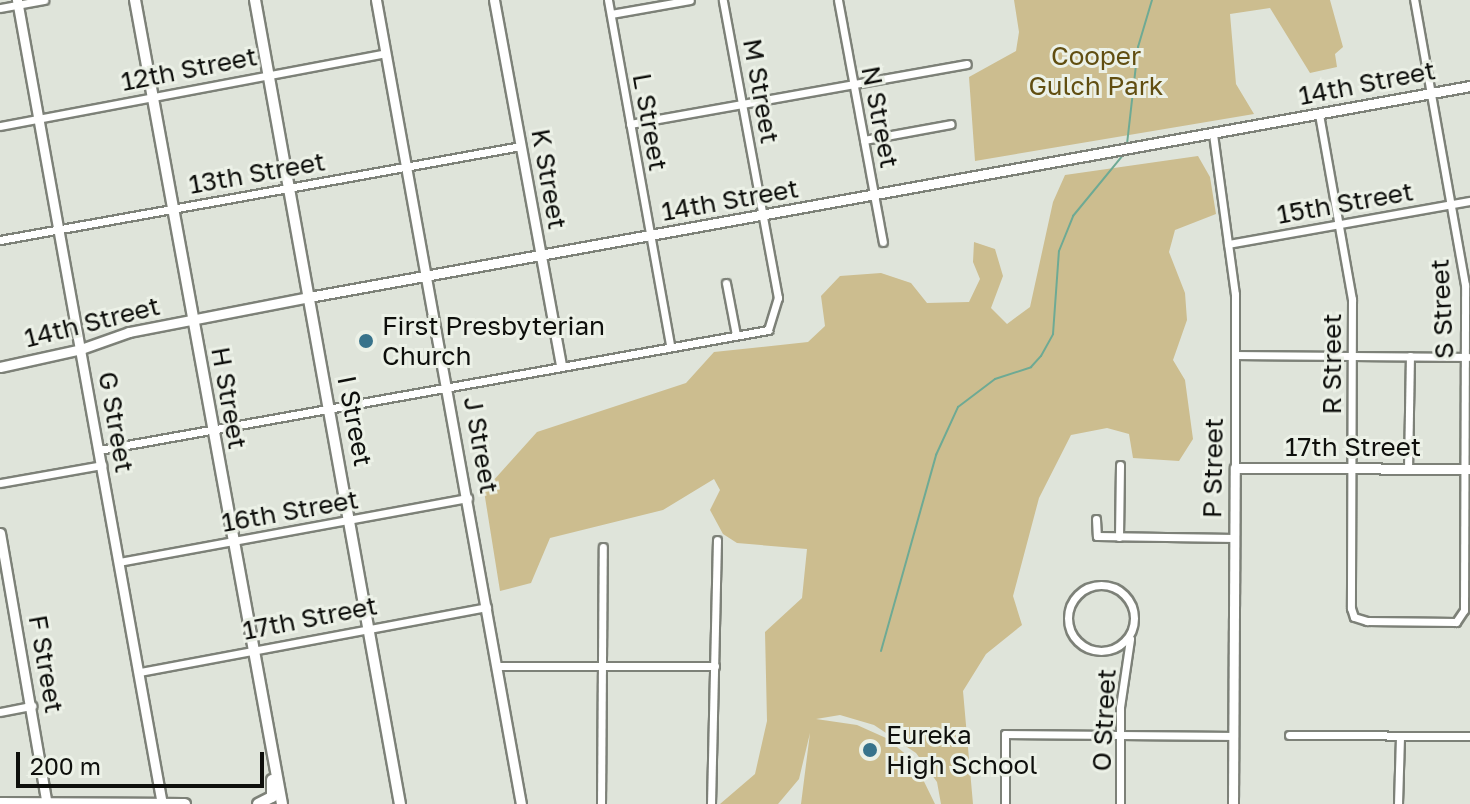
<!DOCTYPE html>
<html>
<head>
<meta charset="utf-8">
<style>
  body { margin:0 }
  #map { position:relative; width:1470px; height:804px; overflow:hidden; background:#dfe4da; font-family:"Golos Text",sans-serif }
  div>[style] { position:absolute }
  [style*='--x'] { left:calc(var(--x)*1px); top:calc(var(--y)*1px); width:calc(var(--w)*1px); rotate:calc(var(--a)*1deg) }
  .green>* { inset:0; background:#ccbd8f }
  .stream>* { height:2px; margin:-1px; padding:0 1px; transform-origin:1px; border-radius:1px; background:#6eaa94 }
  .roads { filter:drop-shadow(2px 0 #7d8178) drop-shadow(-2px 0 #7d8178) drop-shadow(0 2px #7d8178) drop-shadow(0 -2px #7d8178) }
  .minor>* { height:7px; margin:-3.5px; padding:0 3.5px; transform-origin:3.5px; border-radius:3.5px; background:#fff }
  .minor>.ring { margin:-3.5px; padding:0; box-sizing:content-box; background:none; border:7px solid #fff; border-radius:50% }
  .tertiary>* { height:9px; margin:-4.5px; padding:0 4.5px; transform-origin:4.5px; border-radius:4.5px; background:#fff }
  .secondary>* { height:10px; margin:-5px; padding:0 5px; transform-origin:5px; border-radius:5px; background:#fff }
  .dots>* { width:22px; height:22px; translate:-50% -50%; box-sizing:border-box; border:4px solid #ecf1e7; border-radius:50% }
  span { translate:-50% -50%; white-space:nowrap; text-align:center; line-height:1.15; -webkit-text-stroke:6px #ecf1e7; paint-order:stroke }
  .park-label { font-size:26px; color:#614e11 }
  .street-label { font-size:26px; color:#0e0f0c }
  .poi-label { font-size:26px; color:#0e0f0c }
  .left { translate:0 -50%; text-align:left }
  .scale { position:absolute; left:16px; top:752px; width:248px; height:36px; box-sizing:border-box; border:4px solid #0e0f0c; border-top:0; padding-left:10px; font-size:24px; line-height:28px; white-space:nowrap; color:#0e0f0c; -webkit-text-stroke:6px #ecf1e7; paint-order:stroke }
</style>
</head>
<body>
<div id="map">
  <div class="green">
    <div style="clip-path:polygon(1014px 0,1330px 0,1343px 47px,1335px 54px,1337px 67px,1310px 73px,1270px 8px,1230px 14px,1236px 84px,1254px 114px,975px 161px,969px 77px,1016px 51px,1019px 32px)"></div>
    <div style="clip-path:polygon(1198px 156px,1210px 177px,1216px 214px,1175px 230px,1169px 252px,1185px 293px,1187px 320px,1173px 360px,1185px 380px,1193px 439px,1179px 461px,1133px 458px,1129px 434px,1107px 428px,1071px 435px,1039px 498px,1013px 596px,1022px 625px,986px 654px,963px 691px,973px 804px,941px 804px,937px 782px,916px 753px,874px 725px,840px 715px,816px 719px,857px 725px,886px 738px,914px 761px,935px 804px,801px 804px,810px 733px,799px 779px,778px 804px,720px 804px,755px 774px,767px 721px,765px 632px,802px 598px,807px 549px,737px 543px,723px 534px,710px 510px,720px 490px,714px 479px,663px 510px,550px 538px,531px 583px,500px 591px,484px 491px,537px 432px,686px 383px,714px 352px,808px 342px,825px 326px,821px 296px,840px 276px,881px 273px,911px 283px,927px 303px,969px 302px,980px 279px,973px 262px,974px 242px,995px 249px,1003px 276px,991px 308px,1007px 324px,1030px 307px,1053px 202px,1065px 175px)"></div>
  </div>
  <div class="stream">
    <div style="--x:1127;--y:144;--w:98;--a:-83.5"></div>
    <div style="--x:1138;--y:47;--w:49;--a:-73.4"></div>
    <div style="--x:881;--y:651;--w:204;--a:-74.3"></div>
    <div style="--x:936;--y:455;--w:53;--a:-65.4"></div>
    <div style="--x:958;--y:407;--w:46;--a:-37.1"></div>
    <div style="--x:995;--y:379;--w:38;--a:-18"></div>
    <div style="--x:1031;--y:367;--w:15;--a:-48"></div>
    <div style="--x:1041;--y:356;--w:25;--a:-61"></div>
    <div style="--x:1053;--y:334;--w:83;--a:-85.9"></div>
    <div style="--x:1059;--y:251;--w:38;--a:-68"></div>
    <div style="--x:1073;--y:216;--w:80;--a:-50.6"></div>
  </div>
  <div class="roads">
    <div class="minor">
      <div style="--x:608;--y:0;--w:351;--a:79.8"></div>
      <div style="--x:838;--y:0;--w:246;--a:79.5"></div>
      <div style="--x:0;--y:8;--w:45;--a:-10.3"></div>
      <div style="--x:611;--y:14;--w:80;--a:-10"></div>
      <div style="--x:1319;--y:114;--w:188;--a:79.9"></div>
      <div style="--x:1352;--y:299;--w:309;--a:90.2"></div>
      <div style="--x:1351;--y:608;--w:9;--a:72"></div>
      <div style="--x:1354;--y:617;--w:14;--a:17"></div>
      <div style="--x:1367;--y:621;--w:89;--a:0.6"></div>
      <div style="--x:1456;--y:622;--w:14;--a:-56"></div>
      <div style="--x:1464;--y:610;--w:325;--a:-89.8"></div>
      <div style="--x:1465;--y:285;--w:290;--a:-100.1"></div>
      <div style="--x:630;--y:124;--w:342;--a:-10.1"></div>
      <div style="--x:0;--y:126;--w:392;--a:-10.7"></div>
      <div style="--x:1213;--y:134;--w:162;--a:82.2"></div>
      <div style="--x:1235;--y:294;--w:174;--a:90"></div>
      <div style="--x:864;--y:140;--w:88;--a:-10.4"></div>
      <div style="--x:0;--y:240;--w:529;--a:-10.23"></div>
      <div style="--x:1228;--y:244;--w:246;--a:-10.1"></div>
      <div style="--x:726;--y:283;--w:53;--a:79.1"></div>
      <div style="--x:1236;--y:355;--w:232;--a:0.5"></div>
      <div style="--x:99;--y:450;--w:680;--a:-10.17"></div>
      <div style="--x:768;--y:330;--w:34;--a:-73"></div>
      <div style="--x:778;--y:298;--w:303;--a:-100.5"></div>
      <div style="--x:1408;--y:469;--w:113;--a:-89"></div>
      <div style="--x:0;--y:483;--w:104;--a:-10"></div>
      <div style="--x:1096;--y:519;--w:17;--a:87"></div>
      <div style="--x:1097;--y:536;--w:138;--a:0.8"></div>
      <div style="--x:1119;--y:537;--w:72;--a:-89.2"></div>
      <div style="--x:119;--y:562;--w:355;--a:-10.4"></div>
      <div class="ring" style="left:1068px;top:585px;width:59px;height:59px"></div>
      <div style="--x:498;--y:666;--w:217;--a:0"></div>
      <div style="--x:140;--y:672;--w:353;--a:-10.6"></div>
      <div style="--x:0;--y:712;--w:33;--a:-11"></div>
      <div style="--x:1289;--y:735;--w:181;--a:0.3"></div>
      <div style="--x:601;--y:804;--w:257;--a:-89.6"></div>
      <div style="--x:711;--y:804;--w:264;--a:-88.7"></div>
      <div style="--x:1005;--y:804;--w:70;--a:-90"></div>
      <div style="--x:1005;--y:734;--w:229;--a:0.5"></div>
      <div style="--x:1120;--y:804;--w:97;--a:-90"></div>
      <div style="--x:1120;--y:707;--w:69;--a:-81.6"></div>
      <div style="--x:1398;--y:804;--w:68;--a:-88.3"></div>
    </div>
    <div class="tertiary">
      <div style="--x:17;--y:0;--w:817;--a:79.78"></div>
      <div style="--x:376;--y:0;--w:817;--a:79.78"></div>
      <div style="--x:494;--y:0;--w:372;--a:79.6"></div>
      <div style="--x:0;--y:367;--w:83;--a:-12.5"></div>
      <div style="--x:81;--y:349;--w:51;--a:-19.5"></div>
      <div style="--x:129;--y:332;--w:183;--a:-11"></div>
      <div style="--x:309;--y:297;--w:1180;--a:-10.3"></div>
      <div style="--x:0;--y:533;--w:275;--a:80.2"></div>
      <div style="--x:1233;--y:804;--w:336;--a:-89.7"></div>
      <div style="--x:1235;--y:468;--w:235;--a:0.2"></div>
    </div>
    <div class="secondary">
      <div style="--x:135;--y:0;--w:817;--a:79.64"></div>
      <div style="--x:255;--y:0;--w:817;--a:79.78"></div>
      <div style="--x:0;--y:803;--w:185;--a:0.3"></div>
      <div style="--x:258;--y:804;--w:16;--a:-27"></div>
      <div style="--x:272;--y:797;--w:17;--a:-90"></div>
    </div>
  </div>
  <div class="dots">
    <div style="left:366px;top:341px;background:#38738b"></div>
    <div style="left:870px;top:750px;background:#38738b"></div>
  </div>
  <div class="park-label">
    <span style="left:1096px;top:71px">Cooper<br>Gulch Park</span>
  </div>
  <div class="street-label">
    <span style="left:189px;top:69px;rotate:-11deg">12th Street</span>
    <span style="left:1367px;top:83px;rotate:-11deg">14th Street</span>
    <span style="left:761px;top:91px;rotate:80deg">M Street</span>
    <span style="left:880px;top:117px;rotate:79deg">N Street</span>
    <span style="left:650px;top:122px;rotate:80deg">L Street</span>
    <span style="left:257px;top:173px;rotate:-10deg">13th Street</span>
    <span style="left:549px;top:179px;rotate:80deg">K Street</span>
    <span style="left:730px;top:200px;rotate:-10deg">14th Street</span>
    <span style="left:1345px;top:203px;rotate:-10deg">15th Street</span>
    <span style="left:1442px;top:309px;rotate:-93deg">S Street</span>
    <span style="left:92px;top:322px;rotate:-14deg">14th Street</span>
    <span style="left:1332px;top:364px;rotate:-90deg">R Street</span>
    <span style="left:229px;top:398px;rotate:80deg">H Street</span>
    <span style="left:355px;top:421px;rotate:79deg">I Street</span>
    <span style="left:116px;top:422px;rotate:80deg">G Street</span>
    <span style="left:481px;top:445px;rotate:80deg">J Street</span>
    <span style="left:1353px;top:447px">17th Street</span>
    <span style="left:1213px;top:468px;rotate:-89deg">P Street</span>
    <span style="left:290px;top:511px;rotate:-10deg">16th Street</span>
    <span style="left:310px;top:618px;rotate:-11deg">17th Street</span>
    <span style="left:46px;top:664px;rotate:80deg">F Street</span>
    <span style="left:1104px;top:720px;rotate:-87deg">O Street</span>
  </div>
  <div class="poi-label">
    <span class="left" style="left:382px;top:341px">First Presbyterian<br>Church</span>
    <span class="left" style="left:886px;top:750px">Eureka<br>High School</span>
  </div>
  <div class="scale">200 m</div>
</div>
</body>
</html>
